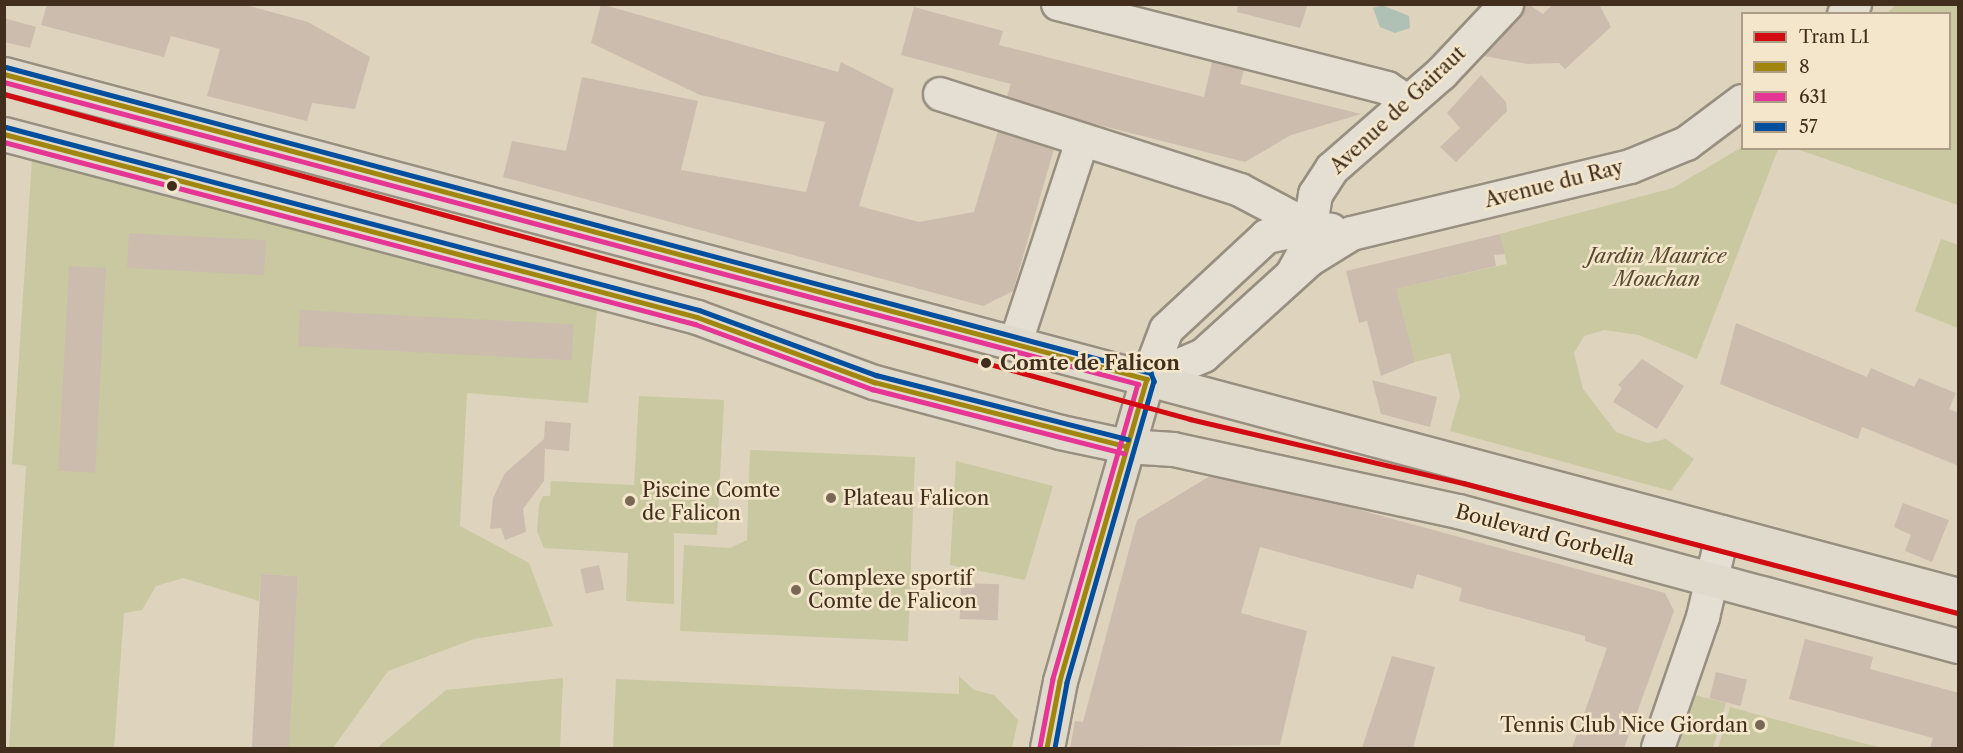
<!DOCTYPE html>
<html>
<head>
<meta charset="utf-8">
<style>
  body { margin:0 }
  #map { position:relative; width:1963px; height:753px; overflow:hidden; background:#ded3bc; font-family:"Libre Caslon Text",serif }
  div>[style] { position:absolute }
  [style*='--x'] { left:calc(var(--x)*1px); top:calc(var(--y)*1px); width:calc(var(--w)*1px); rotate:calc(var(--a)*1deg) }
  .green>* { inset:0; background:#c9c8a0 }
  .water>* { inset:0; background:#aec1b4 }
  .building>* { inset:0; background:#ccbcad; transform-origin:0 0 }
  .roads { filter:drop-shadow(2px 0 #988f80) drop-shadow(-2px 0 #988f80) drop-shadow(0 2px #988f80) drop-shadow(0 -2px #988f80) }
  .street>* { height:32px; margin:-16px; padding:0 16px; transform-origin:16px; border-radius:16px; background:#e5dfd3 }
  .secondary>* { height:33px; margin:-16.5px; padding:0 16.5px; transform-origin:16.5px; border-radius:16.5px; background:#e5dfd3 }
  .primary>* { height:33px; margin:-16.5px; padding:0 16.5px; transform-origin:16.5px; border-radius:16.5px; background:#e0dacc }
  .bus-1>* { height:4.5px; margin:-2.25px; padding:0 2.25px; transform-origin:2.25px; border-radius:2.25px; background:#a0860e }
  .bus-2>* { height:4.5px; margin:-2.25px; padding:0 2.25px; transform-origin:2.25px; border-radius:2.25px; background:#e63695 }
  .bus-3>* { height:4.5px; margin:-2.25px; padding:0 2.25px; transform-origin:2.25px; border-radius:2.25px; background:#004f9e }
  .tram-1>* { height:4.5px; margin:-2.25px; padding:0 2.25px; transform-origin:2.25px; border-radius:2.25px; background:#d20a11 }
  .dots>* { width:16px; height:16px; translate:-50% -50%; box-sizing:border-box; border:3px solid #f3e6ca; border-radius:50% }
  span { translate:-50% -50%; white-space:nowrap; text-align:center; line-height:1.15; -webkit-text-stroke:5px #f3e6ca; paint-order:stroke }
  .street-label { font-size:20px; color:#412e1d }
  .park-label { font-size:20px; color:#594b33; font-style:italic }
  .stop-label { font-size:20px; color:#412e1d; font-weight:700 }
  .left { translate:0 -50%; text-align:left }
  .poi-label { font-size:20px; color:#412e1d }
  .right { translate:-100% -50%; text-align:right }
  .frame { position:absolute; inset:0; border:6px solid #412e1d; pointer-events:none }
  .legend { position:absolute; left:1741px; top:12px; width:210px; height:138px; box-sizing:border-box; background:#f3e6ca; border:2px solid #ac9c85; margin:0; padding:8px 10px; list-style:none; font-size:18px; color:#412e1d }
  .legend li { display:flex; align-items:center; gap:12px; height:30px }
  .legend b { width:30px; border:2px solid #ac9c85 }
</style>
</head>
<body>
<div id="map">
  <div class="green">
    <div style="clip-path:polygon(1896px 5px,1958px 5px,1958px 205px,1797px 149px,1950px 148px,1950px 14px,1887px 13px)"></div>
    <div style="clip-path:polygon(1742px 147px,1778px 149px,1697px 359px,1639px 335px,1604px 330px,1584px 336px,1574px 353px,1583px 389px,1616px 432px,1647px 443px,1666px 439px,1694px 459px,1671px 491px,1450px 431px,1460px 396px,1450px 353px,1415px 362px,1391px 290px,1507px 264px,1500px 234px,1673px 188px)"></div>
    <div style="clip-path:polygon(32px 159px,597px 310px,588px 403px,467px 393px,460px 526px,529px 563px,553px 626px,474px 639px,388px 671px,333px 748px,288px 748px,298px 576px,261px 574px,259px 601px,183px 578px,156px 586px,142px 610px,124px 613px,114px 748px,9px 748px,26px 466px,12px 464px)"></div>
    <div style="clip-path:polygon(1941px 239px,1958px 245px,1958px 328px,1915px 311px)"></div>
    <div style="clip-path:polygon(639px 396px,724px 400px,717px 535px,674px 533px,674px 604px,626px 601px,628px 553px,544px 548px,537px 531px,539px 505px,543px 496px,550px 496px,551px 481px,634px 485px)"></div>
    <div style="clip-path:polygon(750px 450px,915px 457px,908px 641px,680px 631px,684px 545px,730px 548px,747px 540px)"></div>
    <div style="clip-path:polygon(956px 461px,1053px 486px,1025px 580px,950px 565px)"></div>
    <div style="clip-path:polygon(959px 676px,974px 690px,994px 695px,1018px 720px,1012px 748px,613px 748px,616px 679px,959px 694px)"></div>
    <div style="clip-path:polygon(563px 678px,560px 748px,377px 748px,446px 690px)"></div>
    <div style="clip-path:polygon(1695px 695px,1726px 703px,1713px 748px,1678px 748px)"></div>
    <div style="clip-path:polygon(1730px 707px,1862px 743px,1884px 748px,1718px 748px)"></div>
  </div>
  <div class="water">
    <div style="clip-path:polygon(1382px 5px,1409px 16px,1410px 28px,1395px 33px,1380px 27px,1373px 8px)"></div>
  </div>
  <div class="building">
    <div style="clip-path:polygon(47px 4px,242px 4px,308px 22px,370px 57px,355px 109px,312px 103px,307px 121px,207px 96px,220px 49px,171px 36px,164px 57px,41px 25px)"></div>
    <div style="clip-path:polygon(601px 4px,838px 72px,841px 62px,894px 89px,859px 206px,919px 222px,974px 212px,998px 131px,1054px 149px,1013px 291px,983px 306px,503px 177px,512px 141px,566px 151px,582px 77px,698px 101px,681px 170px,806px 192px,825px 122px,700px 95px,591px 43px)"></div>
    <div style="clip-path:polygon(1238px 4px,1308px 4px,1300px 28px,1237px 12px)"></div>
    <div style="clip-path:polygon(1528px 4px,1543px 14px,1553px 4px,1599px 4px,1611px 27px,1565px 69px,1559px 63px,1528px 64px,1484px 56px)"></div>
    <div style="clip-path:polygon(914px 7px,1003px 31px,999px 45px,1204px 97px,1212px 62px,1244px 70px,1240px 84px,1361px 114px,1291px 135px,1245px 162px,1087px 122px,1007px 97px,1011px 84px,901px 55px)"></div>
    <div style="clip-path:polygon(4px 18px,36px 27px,30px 48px,4px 42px)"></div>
    <div style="clip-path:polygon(1481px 75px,1506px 102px,1507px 111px,1456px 162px,1440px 147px,1460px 128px,1447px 113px)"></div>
    <div style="left:129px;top:233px;width:137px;height:35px;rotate:3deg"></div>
    <div style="clip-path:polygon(1500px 234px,1505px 254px,1494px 255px,1496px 266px,1396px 289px,1415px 362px,1381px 376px,1367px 321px,1359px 323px,1346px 271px)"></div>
    <div style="left:69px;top:266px;width:37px;height:205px;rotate:3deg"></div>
    <div style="left:300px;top:310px;width:274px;height:36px;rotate:3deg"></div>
    <div style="clip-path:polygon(1736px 323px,1867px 377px,1871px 368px,1914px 387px,1919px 378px,1956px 393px,1949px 409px,1959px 413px,1959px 466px,1862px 427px,1858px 439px,1720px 384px)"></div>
    <div style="clip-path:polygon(1642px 359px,1684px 386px,1657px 429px,1613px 402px,1622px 388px,1618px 385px)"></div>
    <div style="clip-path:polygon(1372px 380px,1437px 397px,1430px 427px,1381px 414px)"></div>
    <div style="clip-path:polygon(545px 421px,571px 423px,569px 451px,545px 449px,544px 481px,523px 509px,526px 532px,505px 540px,501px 528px,490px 529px,493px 498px,505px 473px,544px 439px)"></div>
    <div style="clip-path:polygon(1210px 476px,1338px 504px,1665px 593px,1674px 611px,1624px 748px,1572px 748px,1607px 648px,1585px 641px,1585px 636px,1459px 601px,1462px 588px,1417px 574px,1413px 589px,1260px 547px,1241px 613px,1307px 631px,1280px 745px,1070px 748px,1075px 721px,1083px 722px,1137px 520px)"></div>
    <div style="clip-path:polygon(1903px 503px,1949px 520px,1932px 562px,1905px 551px,1911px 535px,1894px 527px)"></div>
    <div style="left:599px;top:565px;width:25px;height:19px;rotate:78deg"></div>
    <div style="left:261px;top:574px;width:37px;height:174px;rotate:3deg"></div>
    <div style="left:961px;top:583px;width:38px;height:36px;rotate:2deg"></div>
    <div style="clip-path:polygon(1805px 639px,1873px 657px,1870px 669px,1959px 693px,1959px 748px,1930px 748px,1933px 738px,1789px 699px)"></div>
    <div style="clip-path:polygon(1392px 656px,1435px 667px,1413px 748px,1362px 748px)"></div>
    <div style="left:1716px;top:672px;width:32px;height:27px;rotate:14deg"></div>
  </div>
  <div class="roads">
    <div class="street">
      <div style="--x:1058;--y:4;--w:340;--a:14.3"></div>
      <div style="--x:1387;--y:88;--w:24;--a:33"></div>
      <div style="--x:940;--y:94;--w:315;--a:17.7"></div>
      <div style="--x:1240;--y:190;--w:79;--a:27.9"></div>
      <div style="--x:1015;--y:345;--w:215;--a:-71.8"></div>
      <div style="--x:1658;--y:748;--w:139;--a:-71"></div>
      <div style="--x:1703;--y:617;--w:87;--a:-76.8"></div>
    </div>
    <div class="secondary">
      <div style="--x:1844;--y:14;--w:14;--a:-45"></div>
      <div style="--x:1293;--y:272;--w:26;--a:-61"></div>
      <div style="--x:1306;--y:249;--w:56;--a:-80.7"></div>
      <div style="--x:1315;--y:194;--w:31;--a:-57"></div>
      <div style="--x:1332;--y:168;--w:145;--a:-41.1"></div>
      <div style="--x:1441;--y:73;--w:95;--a:-46.7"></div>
      <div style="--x:1147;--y:379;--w:61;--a:-23.2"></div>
      <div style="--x:1203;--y:355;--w:143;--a:-42.2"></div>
      <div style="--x:1309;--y:259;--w:49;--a:-31.8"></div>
      <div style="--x:1351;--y:233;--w:287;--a:-13.5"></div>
      <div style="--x:1630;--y:166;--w:61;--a:-22.3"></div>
      <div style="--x:1686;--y:143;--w:70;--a:-36.9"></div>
      <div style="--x:1147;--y:379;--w:53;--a:-69.2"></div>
      <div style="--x:1166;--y:329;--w:137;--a:-42.9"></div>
      <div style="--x:1266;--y:236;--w:45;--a:-11.6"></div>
      <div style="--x:1310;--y:227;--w:21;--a:8"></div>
    </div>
    <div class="primary">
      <div style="--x:4;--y:74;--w:2022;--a:14.93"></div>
      <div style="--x:4;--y:134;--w:717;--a:14.79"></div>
      <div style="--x:697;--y:317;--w:189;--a:20.2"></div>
      <div style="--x:874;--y:382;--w:193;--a:15"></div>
      <div style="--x:1060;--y:432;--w:67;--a:12"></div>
      <div style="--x:1126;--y:446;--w:47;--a:3.7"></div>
      <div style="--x:1173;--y:449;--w:292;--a:12.3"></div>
      <div style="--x:1458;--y:511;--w:518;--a:15.11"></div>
      <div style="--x:1047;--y:748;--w:68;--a:-79"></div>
      <div style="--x:1060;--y:681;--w:314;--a:-73.9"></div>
    </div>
  </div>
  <div class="bus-1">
    <div style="--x:4;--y:74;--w:1183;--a:14.94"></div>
    <div style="--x:1147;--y:379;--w:314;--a:106.1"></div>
    <div style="--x:1060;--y:681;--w:68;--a:101"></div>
    <div style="--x:4;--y:134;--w:717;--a:14.79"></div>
    <div style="--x:697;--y:317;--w:189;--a:20.2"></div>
    <div style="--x:874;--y:382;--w:260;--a:14.3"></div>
  </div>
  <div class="bus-2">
    <div style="--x:4;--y:82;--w:1174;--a:14.91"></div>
    <div style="--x:1138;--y:384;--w:307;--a:106.1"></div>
    <div style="--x:1053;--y:679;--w:69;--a:100.8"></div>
    <div style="--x:4;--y:142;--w:715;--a:14.76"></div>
    <div style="--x:695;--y:324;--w:189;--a:20.2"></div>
    <div style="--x:872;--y:389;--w:260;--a:14.3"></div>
  </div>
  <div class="bus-3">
    <div style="--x:6;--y:67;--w:1185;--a:14.96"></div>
    <div style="--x:1151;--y:373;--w:9;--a:69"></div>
    <div style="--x:1154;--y:381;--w:314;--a:106.1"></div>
    <div style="--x:1067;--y:683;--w:66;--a:100.5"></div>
    <div style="--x:6;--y:127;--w:717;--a:14.79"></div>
    <div style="--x:699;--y:310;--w:189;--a:20.2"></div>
    <div style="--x:876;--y:375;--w:260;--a:14.3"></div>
  </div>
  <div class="tram-1">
    <div style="--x:4;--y:94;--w:1230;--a:15.32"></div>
    <div style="--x:1190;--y:419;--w:280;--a:13.2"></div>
    <div style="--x:1463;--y:483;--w:512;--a:14.72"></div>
  </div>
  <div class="dots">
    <div style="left:172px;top:186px;background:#412e1d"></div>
    <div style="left:986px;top:363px;background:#412e1d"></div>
    <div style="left:831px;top:498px;background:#786855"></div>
    <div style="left:630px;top:501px;background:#786855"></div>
    <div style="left:796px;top:590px;background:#786855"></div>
    <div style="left:1760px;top:725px;background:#786855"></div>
  </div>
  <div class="street-label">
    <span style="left:1398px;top:110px;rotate:-43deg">Avenue de Gairaut</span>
    <span style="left:1554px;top:184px;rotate:-14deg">Avenue du Ray</span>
    <span style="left:1545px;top:535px;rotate:15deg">Boulevard Gorbella</span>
  </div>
  <div class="park-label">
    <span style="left:1657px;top:268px">Jardin Maurice<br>Mouchan</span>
  </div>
  <div class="stop-label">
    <span class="left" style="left:1000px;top:363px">Comte de Falicon</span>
  </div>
  <div class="poi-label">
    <span class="left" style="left:642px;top:502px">Piscine Comte<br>de Falicon</span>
    <span class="left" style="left:843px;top:498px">Plateau Falicon</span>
    <span class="left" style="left:808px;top:590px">Complexe sportif<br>Comte de Falicon</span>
    <span class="right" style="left:1748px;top:725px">Tennis Club Nice Giordan</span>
  </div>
  <div class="frame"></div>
  <ul class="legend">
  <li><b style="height:8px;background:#d20a11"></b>Tram L1</li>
  <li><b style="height:8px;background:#a0860e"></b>8</li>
  <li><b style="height:8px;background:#e63695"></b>631</li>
  <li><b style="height:8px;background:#004f9e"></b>57</li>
  </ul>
</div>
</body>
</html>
